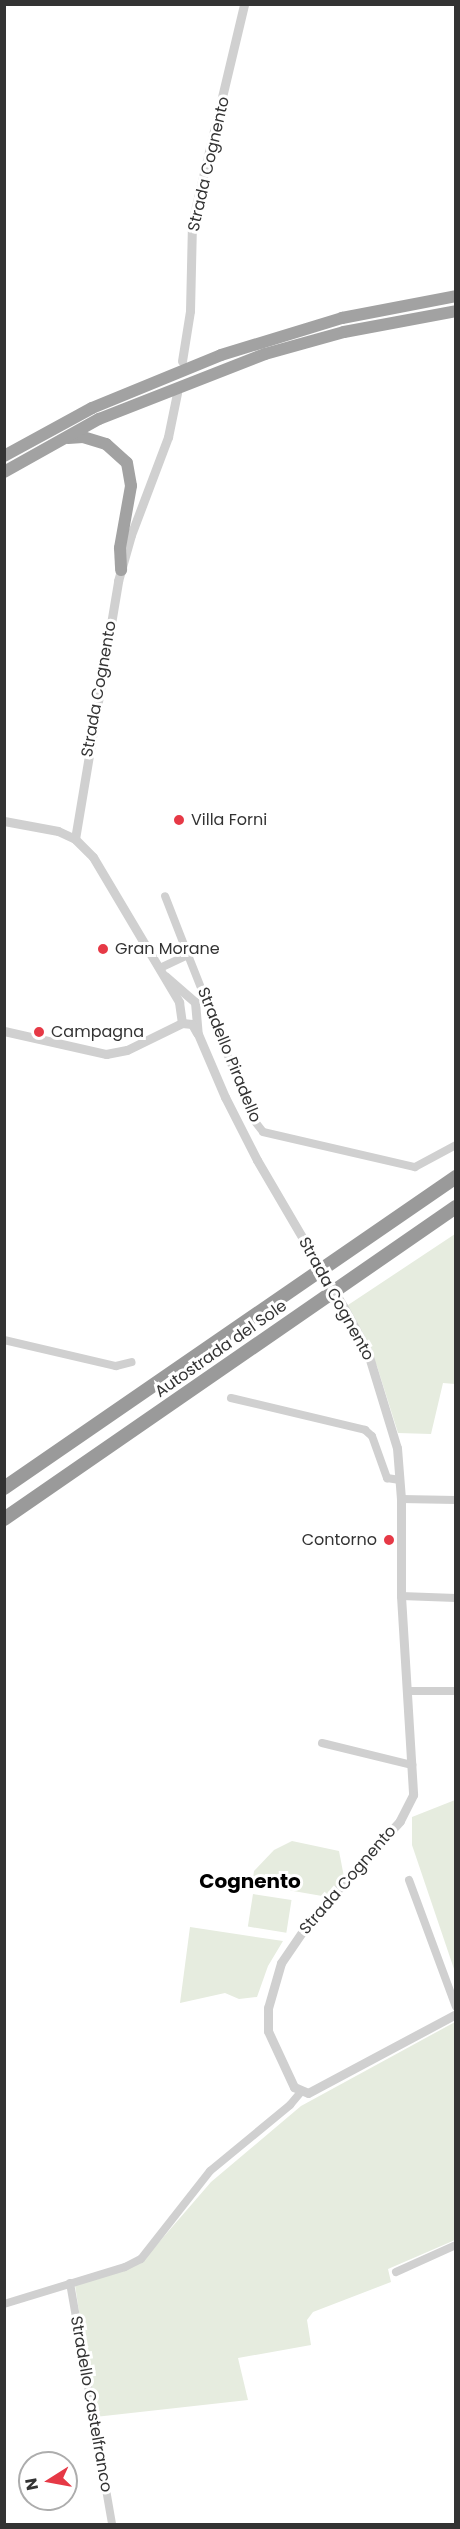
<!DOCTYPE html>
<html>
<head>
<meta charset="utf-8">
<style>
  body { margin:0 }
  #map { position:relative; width:460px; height:2529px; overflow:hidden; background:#fff; font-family:Poppins,sans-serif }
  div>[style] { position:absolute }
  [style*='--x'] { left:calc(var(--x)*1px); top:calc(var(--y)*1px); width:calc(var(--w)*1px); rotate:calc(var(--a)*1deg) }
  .green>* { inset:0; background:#e6ecdf; transform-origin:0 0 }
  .minor>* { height:8px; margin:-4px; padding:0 4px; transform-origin:4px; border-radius:4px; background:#d0d0d0 }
  .tertiary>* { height:9px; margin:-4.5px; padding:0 4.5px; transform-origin:4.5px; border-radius:4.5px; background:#d0d0d0 }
  .trunk>* { height:12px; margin:-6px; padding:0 6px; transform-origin:6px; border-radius:6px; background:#a2a2a2 }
  .motorway>* { height:14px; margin:-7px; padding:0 7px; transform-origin:7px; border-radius:7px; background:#9a9a9a }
  .tertiary-bridge>* { height:9px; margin:-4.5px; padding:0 4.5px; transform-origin:4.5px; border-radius:4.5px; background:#d0d0d0 }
  .dots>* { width:16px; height:16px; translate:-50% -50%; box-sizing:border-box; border:3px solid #fff; border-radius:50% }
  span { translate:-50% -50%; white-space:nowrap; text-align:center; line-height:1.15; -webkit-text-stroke:6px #fff; paint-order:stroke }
  .street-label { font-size:16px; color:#333 }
  .poi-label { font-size:16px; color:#333 }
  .left { translate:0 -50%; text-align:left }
  .right { translate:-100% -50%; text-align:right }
  .quarter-label { font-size:20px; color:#000; font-weight:700 }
  .frame { position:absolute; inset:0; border:6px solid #333; pointer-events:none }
  .north { position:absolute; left:18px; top:2451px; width:60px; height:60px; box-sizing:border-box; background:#fff; border:2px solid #adadad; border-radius:50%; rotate:259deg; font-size:16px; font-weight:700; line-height:24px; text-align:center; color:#333 }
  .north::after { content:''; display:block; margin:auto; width:21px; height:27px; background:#e63946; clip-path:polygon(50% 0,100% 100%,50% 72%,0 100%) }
</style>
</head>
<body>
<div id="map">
  <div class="green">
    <div style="clip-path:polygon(455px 1234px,455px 1384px,443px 1383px,431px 1434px,398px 1433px,377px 1366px,345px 1307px)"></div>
    <div style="clip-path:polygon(455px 1800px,455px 1972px,412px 1845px,412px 1817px)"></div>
    <div style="clip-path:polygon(292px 1841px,339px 1851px,344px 1877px,328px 1897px,252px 1884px,254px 1871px,274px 1850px)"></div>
    <div style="left:253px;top:1894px;width:39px;height:33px;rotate:9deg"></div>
    <div style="clip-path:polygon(190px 1927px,283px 1941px,268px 1966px,257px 1997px,239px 1999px,225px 1993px,180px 2003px)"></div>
    <div style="clip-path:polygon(455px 2022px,455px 2240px,388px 2269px,391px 2282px,313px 2312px,307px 2320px,311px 2345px,238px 2358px,248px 2400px,95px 2417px,75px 2285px,141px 2263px,211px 2182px,301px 2106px)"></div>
  </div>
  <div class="minor">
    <div style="--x:188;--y:955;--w:176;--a:68.4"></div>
    <div style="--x:253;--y:1119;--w:16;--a:52"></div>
    <div style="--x:263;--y:1132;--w:156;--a:13"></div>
    <div style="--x:415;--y:1167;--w:47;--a:-28.2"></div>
    <div style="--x:160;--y:968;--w:31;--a:-25"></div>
    <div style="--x:188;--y:955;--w:63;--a:-111.3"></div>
    <div style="--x:4;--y:1340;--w:115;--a:13.1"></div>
    <div style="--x:116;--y:1366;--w:16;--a:-14"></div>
    <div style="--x:231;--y:1398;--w:138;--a:13.4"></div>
    <div style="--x:365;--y:1430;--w:9;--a:41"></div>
    <div style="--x:372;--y:1436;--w:45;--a:70.3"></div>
    <div style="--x:387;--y:1478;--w:13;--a:9"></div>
    <div style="--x:401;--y:1499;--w:55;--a:1"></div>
    <div style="--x:401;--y:1596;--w:55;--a:2.1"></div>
    <div style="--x:409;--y:1691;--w:47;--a:0"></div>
    <div style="--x:322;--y:1743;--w:93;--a:13.7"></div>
    <div style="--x:409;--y:1880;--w:135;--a:69.7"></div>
    <div style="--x:396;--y:2272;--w:66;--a:-24.2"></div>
    <div style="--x:70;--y:2283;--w:245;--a:80.1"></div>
    <div style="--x:4;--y:2304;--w:127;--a:-17"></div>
    <div style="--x:125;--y:2267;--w:18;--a:-27"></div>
    <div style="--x:141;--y:2259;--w:112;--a:-51.9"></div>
    <div style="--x:210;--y:2171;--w:104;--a:-39.5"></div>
    <div style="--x:290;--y:2105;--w:16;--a:-50"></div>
  </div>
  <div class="tertiary">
    <div style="--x:182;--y:361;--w:51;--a:-80.9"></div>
    <div style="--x:190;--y:311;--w:88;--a:-88.7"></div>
    <div style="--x:192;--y:223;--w:225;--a:-76.6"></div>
    <div style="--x:4;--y:821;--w:55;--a:10.5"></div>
    <div style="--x:58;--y:831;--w:19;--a:25"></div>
    <div style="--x:75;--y:839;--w:25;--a:45"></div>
    <div style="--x:93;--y:857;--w:169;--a:59.3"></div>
    <div style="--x:179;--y:1002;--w:21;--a:82"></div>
    <div style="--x:75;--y:839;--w:262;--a:-80.5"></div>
    <div style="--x:118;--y:581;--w:48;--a:-74.2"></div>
    <div style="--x:131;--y:535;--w:105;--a:-69.3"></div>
    <div style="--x:168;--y:437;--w:45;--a:-78.4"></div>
    <div style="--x:165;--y:976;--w:40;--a:41"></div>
    <div style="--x:195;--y:1002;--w:32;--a:85"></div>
    <div style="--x:198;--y:1034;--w:69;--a:66.8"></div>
    <div style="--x:225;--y:1097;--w:71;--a:63.1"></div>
    <div style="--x:257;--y:1160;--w:111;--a:59.7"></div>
    <div style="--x:4;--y:1031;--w:105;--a:12.7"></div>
    <div style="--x:106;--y:1054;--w:21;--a:-11"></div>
    <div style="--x:127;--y:1050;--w:61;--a:-26.1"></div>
    <div style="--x:182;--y:1023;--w:10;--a:6"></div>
    <div style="--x:192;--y:1024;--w:10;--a:61"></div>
    <div style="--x:343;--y:1306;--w:50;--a:61.4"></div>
    <div style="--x:367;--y:1350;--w:102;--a:73"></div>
    <div style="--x:397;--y:1448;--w:51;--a:85.5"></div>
    <div style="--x:401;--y:1499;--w:97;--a:90"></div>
    <div style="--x:401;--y:1596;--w:199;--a:86.5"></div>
    <div style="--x:413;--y:1795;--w:29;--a:117"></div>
    <div style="--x:400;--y:1821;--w:132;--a:132.2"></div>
    <div style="--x:311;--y:1919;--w:53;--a:124.3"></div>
    <div style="--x:281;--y:1963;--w:47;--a:106.1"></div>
    <div style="--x:268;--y:2008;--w:23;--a:90"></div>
    <div style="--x:268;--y:2031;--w:62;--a:65.1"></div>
    <div style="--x:294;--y:2087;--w:15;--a:23"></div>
    <div style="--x:308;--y:2093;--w:168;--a:-28.1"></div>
  </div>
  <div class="trunk">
    <div style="--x:68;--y:438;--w:15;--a:-4"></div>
    <div style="--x:83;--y:437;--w:24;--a:17"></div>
    <div style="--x:106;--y:444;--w:28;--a:42"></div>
    <div style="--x:127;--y:463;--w:23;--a:80"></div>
    <div style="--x:131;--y:486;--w:63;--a:100.1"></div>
    <div style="--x:120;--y:548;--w:22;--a:87"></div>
    <div style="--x:4;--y:456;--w:100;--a:-28.6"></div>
    <div style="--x:92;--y:408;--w:139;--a:-22.3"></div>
    <div style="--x:221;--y:355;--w:127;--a:-17"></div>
    <div style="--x:342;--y:318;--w:116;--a:-10.9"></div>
    <div style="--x:4;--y:472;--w:109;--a:-29.2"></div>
    <div style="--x:99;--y:419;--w:178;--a:-21.4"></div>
    <div style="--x:265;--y:354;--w:82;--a:-15.6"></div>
    <div style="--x:344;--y:332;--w:114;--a:-10.6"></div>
  </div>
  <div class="motorway">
    <div style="--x:4;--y:1488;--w:549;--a:-34.53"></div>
    <div style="--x:4;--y:1519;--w:549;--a:-34.62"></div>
  </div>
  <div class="tertiary-bridge">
    <div style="--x:313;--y:1256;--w:58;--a:59"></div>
  </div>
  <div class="dots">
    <div style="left:179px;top:820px;background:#e63946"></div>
    <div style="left:103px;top:949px;background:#e63946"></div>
    <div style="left:39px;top:1032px;background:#e63946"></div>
    <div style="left:389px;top:1540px;background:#e63946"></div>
  </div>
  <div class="street-label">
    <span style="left:209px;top:164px;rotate:-77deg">Strada Cognento</span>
    <span style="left:99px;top:689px;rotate:-80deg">Strada Cognento</span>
    <span style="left:229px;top:1055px;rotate:68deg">Stradello Piradello</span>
    <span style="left:336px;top:1299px;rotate:61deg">Strada Cognento</span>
    <span style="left:221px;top:1349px;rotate:-35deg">Autostrada del Sole</span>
    <span style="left:348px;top:1880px;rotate:-49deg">Strada Cognento</span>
    <span style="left:91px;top:2404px;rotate:80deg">Stradello Castelfranco</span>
  </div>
  <div class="poi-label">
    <span class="left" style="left:191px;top:820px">Villa Forni</span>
    <span class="left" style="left:115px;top:949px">Gran Morane</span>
    <span class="left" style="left:51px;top:1032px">Campagna</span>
    <span class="right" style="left:377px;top:1540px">Contorno</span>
  </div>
  <div class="quarter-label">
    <span style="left:250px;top:1881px">Cognento</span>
  </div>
  <div class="frame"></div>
  <div class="north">N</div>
</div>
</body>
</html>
